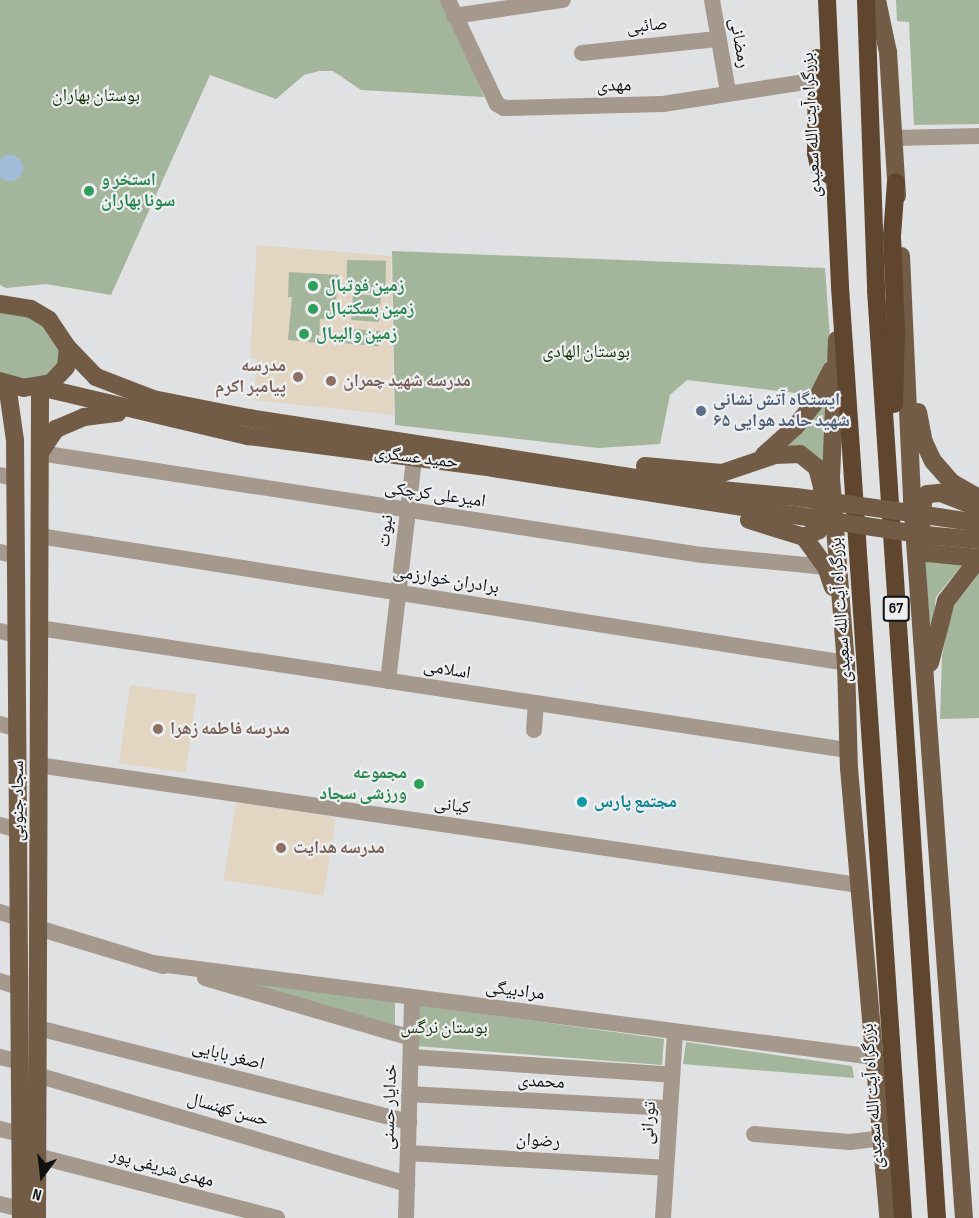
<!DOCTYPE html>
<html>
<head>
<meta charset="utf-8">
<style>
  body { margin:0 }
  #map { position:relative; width:979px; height:1218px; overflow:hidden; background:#dfe1e3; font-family:"Sofia Sans Condensed","Noto Naskh Arabic",sans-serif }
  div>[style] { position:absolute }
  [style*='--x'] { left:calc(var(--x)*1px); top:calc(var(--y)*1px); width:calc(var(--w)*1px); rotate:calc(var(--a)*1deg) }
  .education>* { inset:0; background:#e2d5c2; transform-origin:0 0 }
  .green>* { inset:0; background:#a3b69b; transform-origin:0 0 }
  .water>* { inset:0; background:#a1bbd9 }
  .round { border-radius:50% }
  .minor>* { height:16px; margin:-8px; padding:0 8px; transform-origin:8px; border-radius:8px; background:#a5988c }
  .major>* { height:18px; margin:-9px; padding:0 9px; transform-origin:9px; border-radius:9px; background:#735c46 }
  .highway>* { height:18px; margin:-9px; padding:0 9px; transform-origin:9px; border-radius:9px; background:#60462e }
  .major-bridge>* { height:18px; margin:-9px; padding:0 9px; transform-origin:9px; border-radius:9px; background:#735c46 }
  .dots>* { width:16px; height:16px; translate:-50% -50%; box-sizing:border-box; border:3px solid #eceef0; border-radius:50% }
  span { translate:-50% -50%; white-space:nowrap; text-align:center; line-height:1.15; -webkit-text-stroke:4.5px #eceef0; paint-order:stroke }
  .shield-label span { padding:2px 4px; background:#eceef0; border:2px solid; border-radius:4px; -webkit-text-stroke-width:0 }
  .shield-label { font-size:16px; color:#101112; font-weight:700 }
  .street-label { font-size:18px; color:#101112 }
  .park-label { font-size:18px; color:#143202 }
  .leisure-label { font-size:18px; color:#27864d; font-weight:700 }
  .left { translate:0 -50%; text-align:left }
  .right { translate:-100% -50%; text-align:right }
  .education-label { font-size:18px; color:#785e54; font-weight:700 }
  .service-label { font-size:18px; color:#4e5e75; font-weight:700 }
  .culture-label { font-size:18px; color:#0d838f; font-weight:700 }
  .north { position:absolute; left:12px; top:1146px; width:60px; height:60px; -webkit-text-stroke:4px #eceef0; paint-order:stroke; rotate:195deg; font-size:16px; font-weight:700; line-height:24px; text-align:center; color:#101112 }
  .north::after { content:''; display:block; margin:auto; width:21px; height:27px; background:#101112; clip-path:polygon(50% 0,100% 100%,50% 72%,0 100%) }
</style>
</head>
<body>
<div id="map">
  <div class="education">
    <div style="clip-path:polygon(257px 245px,391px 256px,394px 415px,254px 400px,257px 359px,250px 357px)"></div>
    <div style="left:130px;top:685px;width:67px;height:79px;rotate:8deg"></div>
    <div style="left:236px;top:802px;width:101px;height:79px;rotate:9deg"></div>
  </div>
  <div class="green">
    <div style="clip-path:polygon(0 0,446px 0,484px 97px,361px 90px,333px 71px,319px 71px,304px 75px,276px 99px,210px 75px,111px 295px,46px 284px,6px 288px,0 285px)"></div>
    <div style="clip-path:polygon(896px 0,979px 0,979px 124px,914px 125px,909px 22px,897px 21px)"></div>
    <div style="clip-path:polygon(392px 251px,825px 268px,830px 338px,825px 373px,817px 388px,804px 394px,687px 380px,670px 395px,660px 444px,598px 448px,395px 425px)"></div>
    <div style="left:347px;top:260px;width:39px;height:32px;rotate:1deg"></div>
    <div style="clip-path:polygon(289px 272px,339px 275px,334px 320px,320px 319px,319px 343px,288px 340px,292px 297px,288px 297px)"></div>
    <div style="left:353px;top:294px;width:28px;height:26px;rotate:4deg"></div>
    <div style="clip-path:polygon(0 311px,17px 312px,43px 324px,59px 345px,59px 364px,55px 372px,29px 382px,0 374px)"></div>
    <div style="left:343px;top:328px;width:37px;height:15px;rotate:5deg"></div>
    <div style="clip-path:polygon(831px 383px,823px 462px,809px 450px,784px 445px)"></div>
    <div style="clip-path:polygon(925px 559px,963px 564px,936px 597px,931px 640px)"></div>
    <div style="clip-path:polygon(979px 569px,979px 718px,940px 719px,942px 656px,949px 621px,960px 591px)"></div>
    <div style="clip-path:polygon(216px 975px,395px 998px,395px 1025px)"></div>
    <div style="clip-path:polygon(419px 1005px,664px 1039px,662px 1065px,416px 1046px)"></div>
    <div style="clip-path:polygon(686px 1042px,852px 1066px,854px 1078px,683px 1064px)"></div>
  </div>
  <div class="water">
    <div class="round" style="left:-3px;top:155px;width:26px;height:26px"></div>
  </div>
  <div class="minor">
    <div style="--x:448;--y:0;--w:115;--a:64.8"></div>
    <div style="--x:497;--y:104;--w:8;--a:30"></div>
    <div style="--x:504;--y:108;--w:159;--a:-1.4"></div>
    <div style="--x:663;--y:104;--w:157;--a:-8.8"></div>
    <div style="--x:712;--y:0;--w:93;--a:80.1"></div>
    <div style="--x:454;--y:16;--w:110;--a:-8.4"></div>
    <div style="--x:582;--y:53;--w:136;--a:-5.9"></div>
    <div style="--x:895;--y:138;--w:84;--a:-1.4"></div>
    <div style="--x:40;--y:453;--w:670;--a:8.76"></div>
    <div style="--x:702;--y:555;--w:125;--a:5.5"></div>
    <div style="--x:0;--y:475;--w:15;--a:11"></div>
    <div style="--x:39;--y:536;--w:817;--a:8.94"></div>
    <div style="--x:0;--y:552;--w:16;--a:14"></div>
    <div style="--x:39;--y:628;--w:818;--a:8.58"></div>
    <div style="--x:0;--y:631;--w:16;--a:14"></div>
    <div style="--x:388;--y:681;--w:225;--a:-83.3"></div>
    <div style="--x:0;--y:724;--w:18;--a:16"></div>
    <div style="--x:534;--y:730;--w:27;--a:-86"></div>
    <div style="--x:38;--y:765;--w:830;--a:8.32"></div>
    <div style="--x:0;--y:825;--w:19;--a:16"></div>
    <div style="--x:0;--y:912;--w:19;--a:18"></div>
    <div style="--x:38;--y:928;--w:131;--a:16.9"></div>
    <div style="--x:152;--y:963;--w:728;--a:7.42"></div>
    <div style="--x:205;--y:978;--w:215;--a:16.2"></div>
    <div style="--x:0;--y:981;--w:20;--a:18"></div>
    <div style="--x:38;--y:1028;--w:383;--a:14.2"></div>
    <div style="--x:0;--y:1057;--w:21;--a:14"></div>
    <div style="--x:411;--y:1057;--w:262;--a:3.9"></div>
    <div style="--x:37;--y:1075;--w:386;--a:16.4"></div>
    <div style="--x:409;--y:1094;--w:261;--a:3.1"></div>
    <div style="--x:0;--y:1129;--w:21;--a:14"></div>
    <div style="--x:754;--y:1134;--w:96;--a:4.8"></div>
    <div style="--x:850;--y:1142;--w:31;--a:-7"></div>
    <div style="--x:408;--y:1153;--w:258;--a:3.3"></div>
    <div style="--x:37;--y:1156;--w:248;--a:14.5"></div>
    <div style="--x:0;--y:1204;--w:21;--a:14"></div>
    <div style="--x:406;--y:1218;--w:221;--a:-88.4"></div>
    <div style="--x:663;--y:1218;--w:186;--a:-86.3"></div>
  </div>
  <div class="major">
    <div style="--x:877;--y:0;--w:53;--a:78.1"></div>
    <div style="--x:888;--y:52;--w:144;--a:86.4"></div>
    <div style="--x:901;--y:256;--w:244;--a:87.4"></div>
    <div style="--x:912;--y:500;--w:720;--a:85.86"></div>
    <div style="--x:0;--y:304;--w:31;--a:9"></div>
    <div style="--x:31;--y:309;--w:21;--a:31"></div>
    <div style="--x:49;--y:320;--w:34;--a:56"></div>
    <div style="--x:68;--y:348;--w:19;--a:96"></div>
    <div style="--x:66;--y:367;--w:22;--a:133"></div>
    <div style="--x:51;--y:383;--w:27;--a:170"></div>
    <div style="--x:24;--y:388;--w:25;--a:-164"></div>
    <div style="--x:837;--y:340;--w:138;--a:92.5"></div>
    <div style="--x:831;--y:478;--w:186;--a:85.4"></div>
    <div style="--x:846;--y:663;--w:105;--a:88.4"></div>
    <div style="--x:849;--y:768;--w:452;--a:85"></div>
    <div style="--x:68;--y:348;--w:40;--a:46"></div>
    <div style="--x:96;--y:377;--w:61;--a:21.1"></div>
    <div style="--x:153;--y:399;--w:98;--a:11.2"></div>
    <div style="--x:249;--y:418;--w:457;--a:8.8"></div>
    <div style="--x:701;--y:488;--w:95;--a:5.4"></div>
    <div style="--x:7;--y:384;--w:57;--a:81.9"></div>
    <div style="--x:15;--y:440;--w:778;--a:89.56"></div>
    <div style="--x:918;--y:412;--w:31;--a:79"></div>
    <div style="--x:924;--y:442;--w:21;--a:65"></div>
    <div style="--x:933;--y:461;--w:28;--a:49"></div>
    <div style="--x:951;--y:482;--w:32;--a:30"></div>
    <div style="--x:41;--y:451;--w:27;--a:-56"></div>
    <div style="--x:56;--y:429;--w:30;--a:-23"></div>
    <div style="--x:84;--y:417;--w:34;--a:-7"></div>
    <div style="--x:764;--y:455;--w:42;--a:-42.1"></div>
    <div style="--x:795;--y:427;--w:32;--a:-51"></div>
    <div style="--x:815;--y:402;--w:36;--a:-63"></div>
    <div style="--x:645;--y:466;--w:77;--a:5.2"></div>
    <div style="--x:722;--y:473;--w:56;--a:-18.8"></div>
    <div style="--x:775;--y:455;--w:25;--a:-2"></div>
    <div style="--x:800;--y:454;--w:22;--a:39"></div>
    <div style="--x:817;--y:468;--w:20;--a:75"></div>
    <div style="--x:822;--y:487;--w:43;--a:94"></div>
    <div style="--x:819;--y:530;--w:17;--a:155"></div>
    <div style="--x:977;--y:507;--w:40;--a:-159"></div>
    <div style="--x:940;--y:493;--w:13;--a:176"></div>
    <div style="--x:927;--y:494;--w:9;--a:117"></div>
    <div style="--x:923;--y:502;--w:43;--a:94"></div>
    <div style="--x:920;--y:545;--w:11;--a:49"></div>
    <div style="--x:927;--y:553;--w:52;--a:5.5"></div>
    <div style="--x:925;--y:515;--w:55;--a:8.4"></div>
    <div style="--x:749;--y:520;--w:58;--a:17.2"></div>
    <div style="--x:804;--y:537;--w:37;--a:54"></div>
    <div style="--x:826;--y:567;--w:21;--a:71"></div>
    <div style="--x:925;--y:535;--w:54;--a:5.3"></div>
    <div style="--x:930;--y:663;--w:64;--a:-75.5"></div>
    <div style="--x:946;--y:601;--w:54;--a:-52.5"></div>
    <div style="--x:37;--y:1218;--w:831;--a:-89.79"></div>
    <div style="--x:40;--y:387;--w:214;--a:13.3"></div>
    <div style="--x:248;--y:436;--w:247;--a:7.4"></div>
    <div style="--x:493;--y:468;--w:305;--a:8.9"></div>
  </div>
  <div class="highway">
    <div style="--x:827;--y:0;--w:287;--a:87.4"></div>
    <div style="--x:840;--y:287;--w:933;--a:86.13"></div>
    <div style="--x:866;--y:0;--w:290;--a:88"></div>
    <div style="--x:876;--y:290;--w:930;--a:86.24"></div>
    <div style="--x:817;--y:58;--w:95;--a:90.6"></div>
    <div style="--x:816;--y:153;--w:14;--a:78"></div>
    <div style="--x:819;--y:167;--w:20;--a:37"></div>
    <div style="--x:894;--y:404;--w:72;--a:-88.4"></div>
    <div style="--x:896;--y:332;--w:96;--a:-92.4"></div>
    <div style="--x:892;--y:236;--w:54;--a:-85.8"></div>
  </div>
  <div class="major-bridge">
    <div style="--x:796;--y:497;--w:130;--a:7.9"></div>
    <div style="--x:794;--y:515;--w:133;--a:8.7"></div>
  </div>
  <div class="dots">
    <div style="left:89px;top:191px;background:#2e9e5b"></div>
    <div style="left:313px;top:286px;background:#2e9e5b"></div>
    <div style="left:313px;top:309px;background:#2e9e5b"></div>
    <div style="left:304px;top:334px;background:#2e9e5b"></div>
    <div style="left:298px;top:377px;background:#8d6e63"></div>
    <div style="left:331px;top:381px;background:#8d6e63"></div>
    <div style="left:701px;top:411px;background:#5c6f8a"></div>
    <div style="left:158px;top:729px;background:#8d6e63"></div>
    <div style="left:419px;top:784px;background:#2e9e5b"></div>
    <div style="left:582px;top:802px;background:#0f9aa8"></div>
    <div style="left:281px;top:848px;background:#8d6e63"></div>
  </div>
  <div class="shield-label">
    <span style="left:896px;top:609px">67</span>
  </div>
  <div class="street-label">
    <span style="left:647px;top:26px;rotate:-6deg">صائبی</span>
    <span style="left:739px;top:43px;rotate:80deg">رمضانی</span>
    <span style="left:614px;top:86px;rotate:-1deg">مهدی</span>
    <span style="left:812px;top:125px;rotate:-93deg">بزرگراه آیت الله سعیدی</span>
    <span style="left:416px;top:458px;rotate:7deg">حمید عسگری</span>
    <span style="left:435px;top:495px;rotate:8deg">امیرعلی کرچکی</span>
    <span style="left:386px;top:531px;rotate:-83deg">نبوت</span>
    <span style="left:446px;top:580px;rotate:9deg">برادران خوارزمی</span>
    <span style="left:841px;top:610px;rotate:-94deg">بزرگراه آیت الله سعیدی</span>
    <span style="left:447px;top:670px;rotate:9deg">اسلامی</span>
    <span style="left:18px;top:801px;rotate:-90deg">سجاد جنوبی</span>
    <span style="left:452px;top:806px;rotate:8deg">کیانی</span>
    <span style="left:515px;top:991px;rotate:7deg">مرادبیگی</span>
    <span style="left:228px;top:1056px;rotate:14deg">اصغر بابایی</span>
    <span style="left:541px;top:1082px;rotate:3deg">محمدی</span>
    <span style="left:873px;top:1096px;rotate:-94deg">بزرگراه آیت الله سعیدی</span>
    <span style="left:390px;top:1107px;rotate:-88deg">خدایار حسنی</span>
    <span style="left:228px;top:1110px;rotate:16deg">حسن کهنسال</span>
    <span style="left:649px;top:1123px;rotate:-86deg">تورانی</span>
    <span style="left:538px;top:1141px;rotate:3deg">رضوان</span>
    <span style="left:162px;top:1168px;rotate:15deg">مهدی شریفی پور</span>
  </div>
  <div class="park-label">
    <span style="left:96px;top:96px">بوستان بهاران</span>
    <span style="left:586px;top:352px">بوستان الهادی</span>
    <span style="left:444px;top:1028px">بوستان نرگس</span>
  </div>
  <div class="leisure-label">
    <span class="left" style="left:101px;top:191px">استخر و<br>سونا بهاران</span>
    <span class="left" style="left:325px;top:286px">زمین فوتبال</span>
    <span class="left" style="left:325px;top:309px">زمین بسکتبال</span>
    <span class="left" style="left:316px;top:334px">زمین والیبال</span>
    <span class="right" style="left:407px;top:784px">مجموعه<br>ورزشی سجاد</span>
  </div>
  <div class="education-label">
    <span class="right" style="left:286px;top:377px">مدرسه<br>پیامبر اکرم</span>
    <span class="left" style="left:343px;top:381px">مدرسه شهید چمران</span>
    <span class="left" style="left:170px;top:729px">مدرسه فاطمه زهرا</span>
    <span class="left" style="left:293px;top:848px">مدرسه هدایت</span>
  </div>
  <div class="service-label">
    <span class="left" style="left:713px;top:411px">ایستگاه آتش نشانی<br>۶۵ شهید حامد هوایی</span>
  </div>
  <div class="culture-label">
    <span class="left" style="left:594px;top:802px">مجتمع پارس</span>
  </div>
  <div class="north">N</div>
</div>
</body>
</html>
